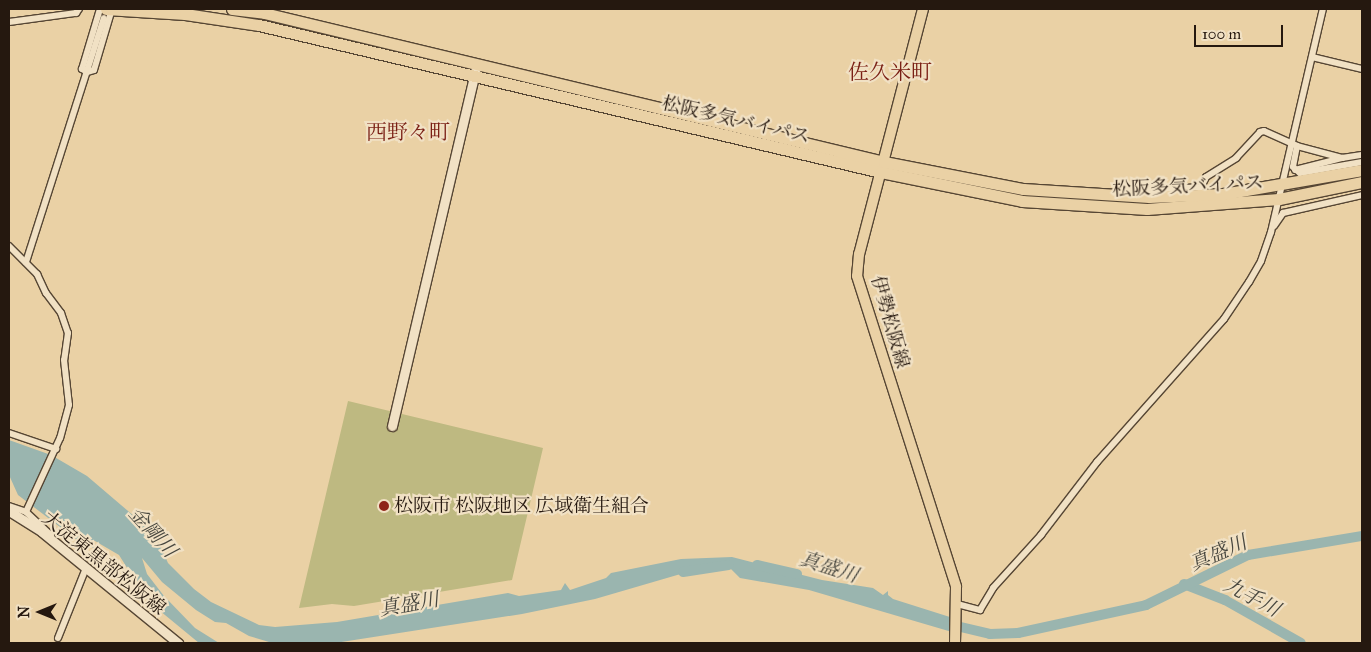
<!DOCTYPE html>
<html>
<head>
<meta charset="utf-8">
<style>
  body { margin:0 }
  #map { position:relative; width:1371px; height:652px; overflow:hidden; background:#ead1a5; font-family:"IM FELL Great Primer","Noto Serif JP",serif }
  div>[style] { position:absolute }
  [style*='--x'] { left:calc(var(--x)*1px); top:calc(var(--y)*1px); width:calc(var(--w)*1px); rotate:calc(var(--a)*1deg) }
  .green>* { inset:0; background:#beb981 }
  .water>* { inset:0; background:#9ab5af }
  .river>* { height:10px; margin:-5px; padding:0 5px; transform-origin:5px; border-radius:5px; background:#9ab5af }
  .roads { filter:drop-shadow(1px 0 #564634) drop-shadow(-1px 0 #564634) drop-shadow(0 1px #564634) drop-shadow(0 -1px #564634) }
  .street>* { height:6px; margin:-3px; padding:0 3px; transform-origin:3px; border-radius:3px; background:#f1e1c4 }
  .secondary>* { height:9px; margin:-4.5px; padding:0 4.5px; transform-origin:4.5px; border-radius:4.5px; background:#f1e1c4 }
  .primary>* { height:10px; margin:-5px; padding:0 5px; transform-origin:5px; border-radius:5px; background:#ead1a5 }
  .highway>* { height:11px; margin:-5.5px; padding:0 5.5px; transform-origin:5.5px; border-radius:5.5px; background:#ead1a5 }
  .dots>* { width:14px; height:14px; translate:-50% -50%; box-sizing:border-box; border:2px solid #f1e1c4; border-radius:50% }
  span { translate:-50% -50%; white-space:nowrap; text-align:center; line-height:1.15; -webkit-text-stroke:4.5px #f1e1c4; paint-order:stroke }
  .street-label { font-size:19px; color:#25180f }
  .poi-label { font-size:19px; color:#25180f }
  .left { translate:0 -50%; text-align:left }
  .water-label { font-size:20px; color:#48473f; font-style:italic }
  .quarter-label { font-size:21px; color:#7a1f14 }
  .frame { position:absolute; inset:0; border:10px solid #25180f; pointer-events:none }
  .north { position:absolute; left:15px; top:587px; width:50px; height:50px; -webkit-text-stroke:4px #f1e1c4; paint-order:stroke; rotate:270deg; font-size:14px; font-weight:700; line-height:20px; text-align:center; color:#25180f }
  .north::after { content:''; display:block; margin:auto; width:18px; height:22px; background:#25180f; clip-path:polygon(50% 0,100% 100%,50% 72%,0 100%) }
  .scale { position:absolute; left:1194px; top:25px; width:89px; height:22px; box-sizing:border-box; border:2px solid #25180f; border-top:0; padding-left:6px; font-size:15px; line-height:18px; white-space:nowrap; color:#25180f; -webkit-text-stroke:4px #f1e1c4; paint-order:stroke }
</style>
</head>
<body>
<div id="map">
  <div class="green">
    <div style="clip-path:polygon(348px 401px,543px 448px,512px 580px,354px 606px,332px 604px,299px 608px)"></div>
  </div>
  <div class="water">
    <div style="clip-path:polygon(9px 440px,51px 455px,87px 476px,155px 534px,168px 563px,194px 589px,211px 602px,259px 625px,275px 627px,337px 622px,508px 593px,519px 596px,561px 590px,565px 583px,570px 590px,606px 578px,611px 573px,681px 559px,732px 557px,822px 580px,873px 588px,883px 595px,888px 591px,888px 595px,893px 599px,953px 618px,952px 632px,809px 590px,740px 578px,729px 567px,708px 566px,595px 599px,522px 614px,335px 643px,269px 642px,249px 636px,226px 623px,215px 622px,196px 610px,162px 582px,142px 558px,147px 574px,164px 596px,195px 628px,219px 643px,199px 643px,148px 601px,119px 555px,95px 541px,88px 541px,96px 549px,81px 543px,18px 495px,9px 475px)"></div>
  </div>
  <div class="river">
    <div style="--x:757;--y:565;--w:41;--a:12.7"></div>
    <div style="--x:683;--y:572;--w:46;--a:-8.8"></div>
    <div style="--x:1184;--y:584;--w:44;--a:21.3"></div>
    <div style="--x:1225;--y:600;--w:87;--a:29.5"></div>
    <div style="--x:948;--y:624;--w:43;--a:13.4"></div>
    <div style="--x:990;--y:634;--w:28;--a:-2"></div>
    <div style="--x:1018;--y:633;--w:131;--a:-12.3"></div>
    <div style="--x:1146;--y:605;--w:114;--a:-26.1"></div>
    <div style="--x:1248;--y:555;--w:116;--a:-9.5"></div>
  </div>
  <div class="roads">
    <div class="street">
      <div style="--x:9;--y:22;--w:68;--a:-7.7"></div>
      <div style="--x:76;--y:13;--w:5;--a:-53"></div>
      <div style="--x:1312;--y:57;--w:51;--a:13.5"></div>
      <div style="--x:87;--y:72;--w:7;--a:-16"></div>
      <div style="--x:94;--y:70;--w:64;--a:-73.6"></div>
      <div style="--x:87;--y:72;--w:6;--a:-149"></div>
      <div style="--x:82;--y:69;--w:63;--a:-73.3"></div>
      <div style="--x:1342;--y:158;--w:20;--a:-9"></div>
      <div style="--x:1295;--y:170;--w:49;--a:-14.3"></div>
      <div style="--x:1342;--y:158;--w:47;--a:-165.1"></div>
      <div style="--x:1139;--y:191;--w:62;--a:-3.7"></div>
      <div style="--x:1201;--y:187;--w:11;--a:-63"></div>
      <div style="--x:1206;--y:177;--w:36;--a:-32"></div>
      <div style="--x:1236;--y:158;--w:35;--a:-47"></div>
      <div style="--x:1260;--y:132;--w:4;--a:-14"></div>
      <div style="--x:1264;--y:131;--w:36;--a:24"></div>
      <div style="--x:1297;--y:146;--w:21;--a:101"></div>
      <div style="--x:1293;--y:167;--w:9;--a:41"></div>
      <div style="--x:1300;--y:173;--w:63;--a:-10.1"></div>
      <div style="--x:1274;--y:226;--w:16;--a:-55"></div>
      <div style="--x:1283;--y:213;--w:81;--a:-12.8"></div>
      <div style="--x:9;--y:246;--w:40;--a:45"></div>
      <div style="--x:37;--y:274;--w:21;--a:65"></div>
      <div style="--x:46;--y:293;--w:25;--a:53"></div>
      <div style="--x:61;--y:313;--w:21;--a:71"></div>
      <div style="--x:68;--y:333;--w:27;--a:98"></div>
      <div style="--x:64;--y:360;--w:45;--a:83.7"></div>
      <div style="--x:69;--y:405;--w:34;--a:105"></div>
      <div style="--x:60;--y:438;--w:81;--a:114.7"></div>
      <div style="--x:26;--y:262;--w:256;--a:-72.3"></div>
      <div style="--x:9;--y:433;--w:50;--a:18.8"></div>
      <div style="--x:9;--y:506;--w:18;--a:19"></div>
      <div style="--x:26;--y:512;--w:34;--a:43"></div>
      <div style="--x:957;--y:604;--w:24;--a:15"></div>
      <div style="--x:980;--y:610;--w:26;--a:-59"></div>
      <div style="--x:993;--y:588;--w:72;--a:-47.8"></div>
      <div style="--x:1041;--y:535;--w:92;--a:-52.5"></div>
      <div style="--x:1097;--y:462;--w:191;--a:-48.4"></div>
      <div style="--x:1224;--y:319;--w:45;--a:-56"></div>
      <div style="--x:1249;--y:282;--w:24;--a:-60"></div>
      <div style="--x:1261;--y:261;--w:31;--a:-71"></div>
      <div style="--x:1271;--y:232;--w:229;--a:-76.9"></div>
      <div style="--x:58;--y:638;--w:75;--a:-68.2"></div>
    </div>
    <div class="secondary">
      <div style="--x:392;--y:426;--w:365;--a:-76.8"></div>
      <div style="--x:9;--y:511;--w:39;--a:32"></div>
      <div style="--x:42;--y:532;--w:176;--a:39.2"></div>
    </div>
    <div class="primary">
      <div style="--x:923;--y:9;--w:253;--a:104.6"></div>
      <div style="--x:859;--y:254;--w:22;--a:95"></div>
      <div style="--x:857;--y:276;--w:326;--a:72.3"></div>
      <div style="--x:956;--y:587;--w:56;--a:91"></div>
    </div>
    <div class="highway">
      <div style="--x:106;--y:9;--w:79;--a:3.6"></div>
      <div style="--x:185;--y:14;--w:75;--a:8.5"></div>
      <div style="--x:259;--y:25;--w:639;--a:13.3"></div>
      <div style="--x:881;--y:172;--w:144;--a:11.6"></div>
      <div style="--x:1022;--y:201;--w:125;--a:3.7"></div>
      <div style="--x:1147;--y:209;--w:132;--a:-4.3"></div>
      <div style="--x:1279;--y:199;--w:85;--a:-11.6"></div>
      <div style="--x:232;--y:9;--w:32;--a:7"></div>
      <div style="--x:264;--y:13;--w:638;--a:13.51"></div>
      <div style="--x:884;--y:162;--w:142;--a:11"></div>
      <div style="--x:1023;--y:189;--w:126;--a:3.6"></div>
      <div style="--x:1149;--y:197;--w:74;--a:-2.3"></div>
      <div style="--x:1223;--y:194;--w:141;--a:-9.8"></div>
    </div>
  </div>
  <div class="dots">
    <div style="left:384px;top:506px;background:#8f2418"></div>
  </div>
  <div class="street-label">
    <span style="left:736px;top:120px;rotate:13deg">松阪多気バイパス</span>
    <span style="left:1188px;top:186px;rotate:-3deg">松阪多気バイパス</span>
    <span style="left:890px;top:322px;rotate:74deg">伊勢松阪線</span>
    <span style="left:104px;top:563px;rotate:39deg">大淀東黒部松阪線</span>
  </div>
  <div class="poi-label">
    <span class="left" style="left:394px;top:506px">松阪市 松阪地区 広域衛生組合</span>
  </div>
  <div class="water-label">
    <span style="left:153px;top:532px;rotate:48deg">金剛川</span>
    <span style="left:1218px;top:553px;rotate:-23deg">真盛川</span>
    <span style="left:829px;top:567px;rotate:18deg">真盛川</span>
    <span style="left:1252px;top:597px;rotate:28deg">九手川</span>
    <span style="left:409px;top:604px;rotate:-10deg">真盛川</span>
  </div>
  <div class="quarter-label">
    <span style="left:890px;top:72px">佐久米町</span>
    <span style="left:408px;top:132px">西野々町</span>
  </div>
  <div class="frame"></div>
  <div class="north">N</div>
  <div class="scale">100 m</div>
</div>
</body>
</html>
